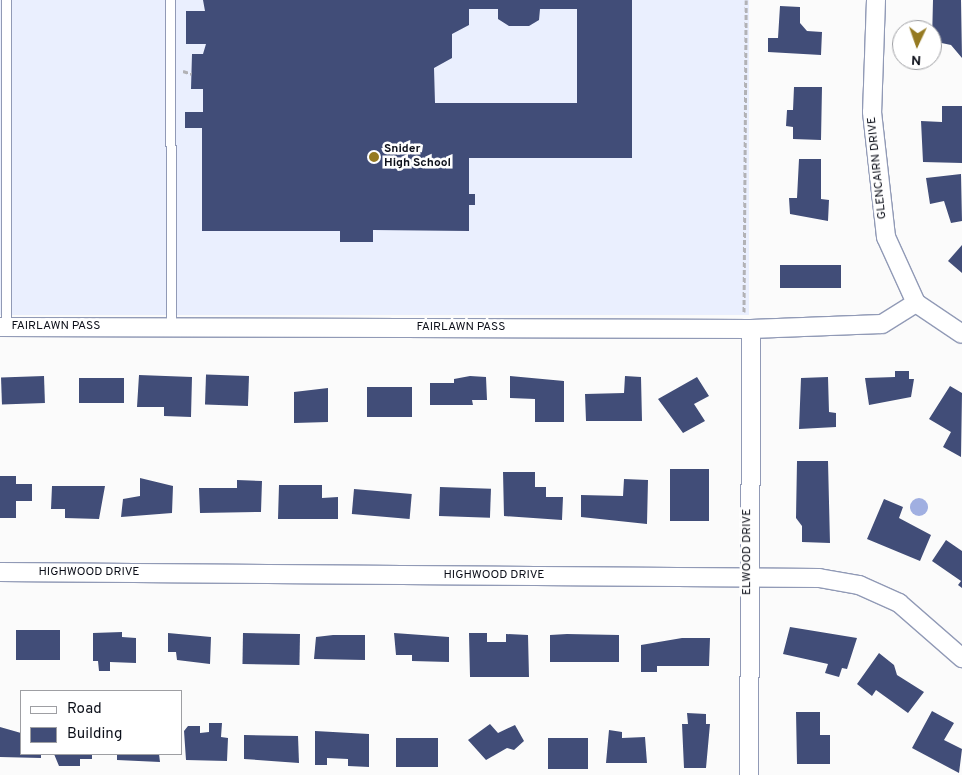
<!DOCTYPE html>
<html>
<head>
<meta charset="utf-8">
<style>
  body { margin:0 }
  #map { position:relative; width:962px; height:775px; overflow:hidden; background:#fbfbfb; font-family:Overpass,sans-serif }
  div>[style] { position:absolute }
  [style*='--x'] { left:calc(var(--x)*1px); top:calc(var(--y)*1px); width:calc(var(--w)*1px); rotate:calc(var(--a)*1deg) }
  .built>* { inset:0; background:#eaeffe; transform-origin:0 0 }
  .water>* { inset:0; background:#a0afe1 }
  .round { border-radius:50% }
  .building>* { inset:0; background:#414d78; transform-origin:0 0 }
  .path>* { height:3px; margin-top:-1.5px; transform-origin:0; background:repeating-linear-gradient(90deg,#b2b2b6 0 5px,transparent 0 7.5px) }
  .roads { filter:drop-shadow(1px 0 #919ab6) drop-shadow(-1px 0 #919ab6) drop-shadow(0 1px #919ab6) drop-shadow(0 -1px #919ab6) }
  .lane>* { height:9px; margin:-4.5px; padding:0 4.5px; transform-origin:4.5px; border-radius:4.5px; background:#fff }
  .street>* { height:18px; margin:-9px; padding:0 9px; transform-origin:9px; border-radius:9px; background:#fff }
  .dots>* { width:14px; height:14px; translate:-50% -50%; box-sizing:border-box; border:2px solid #fff; border-radius:50% }
  span { translate:-50% -50%; white-space:nowrap; text-align:center; line-height:1.15; -webkit-text-stroke:5px #fff; paint-order:stroke }
  .poi-label { font-size:12px; color:#0d101a; font-weight:700 }
  .left { translate:0 -50%; text-align:left }
  .street-label { font-size:12px; color:#0d101a }
  .legend { position:absolute; left:20px; top:690px; width:162px; height:65px; box-sizing:border-box; background:#fff; border:1px solid #9e9fa3; margin:0; padding:6px 9px; list-style:none; font-size:15px; color:#0d101a }
  .legend li { display:flex; align-items:center; gap:10px; height:25px }
  .legend b { width:25px; border:1px solid #9e9fa3 }
  .north { position:absolute; left:892px; top:20px; width:50px; height:50px; box-sizing:border-box; background:#fff; border:1px solid #9e9fa3; border-radius:50%; rotate:183deg; font-size:14px; font-weight:700; line-height:20px; text-align:center; color:#0d101a }
  .north::after { content:''; display:block; margin:auto; width:18px; height:22px; background:#957a22; clip-path:polygon(50% 0,100% 100%,50% 72%,0 100%) }
</style>
</head>
<body>
<div id="map">
  <div class="built">
    <div style="left:0;top:0;width:749px;height:315px"></div>
  </div>
  <div class="water">
    <div class="round" style="left:910px;top:498px;width:18px;height:18px"></div>
  </div>
  <div class="building">
    <div style="clip-path:polygon(evenodd,203px 0,632px 0,632px 158px,469px 158px,469px 194px,475px 194px,475px 205px,469px 205px,469px 231px,373px 230px,373px 242px,340px 242px,340px 231px,202px 231px,202px 128px,185px 128px,185px 112px,203px 112px,203px 89px,191px 89px,192px 54px,203px 54px,206px 44px,186px 44px,186px 11px,205px 11px,203px 0,469px 9px,498px 9px,498px 19px,509px 26px,529px 26px,539px 20px,540px 9px,577px 9px,577px 103px,435px 103px,434px 68px,452px 58px,452px 34px,469px 25px,469px 9px)"></div>
    <div style="clip-path:polygon(933px 0,961px 0,962px 58px,951px 45px,932px 41px)"></div>
    <div style="clip-path:polygon(780px 6px,800px 7px,800px 23px,807px 31px,822px 32px,821px 55px,768px 52px,768px 38px,778px 38px)"></div>
    <div style="clip-path:polygon(794px 87px,822px 87px,821px 140px,793px 139px,793px 127px,786px 126px,787px 110px,793px 110px)"></div>
    <div style="clip-path:polygon(942px 106px,962px 106px,962px 163px,923px 162px,921px 121px,942px 122px)"></div>
    <div style="clip-path:polygon(799px 159px,821px 159px,821px 199px,829px 200px,828px 221px,790px 214px,789px 198px,797px 198px)"></div>
    <div style="clip-path:polygon(961px 174px,962px 221px,951px 223px,944px 201px,930px 204px,926px 178px)"></div>
    <div style="clip-path:polygon(962px 245px,962px 273px,948px 261px)"></div>
    <div style="left:780px;top:265px;width:61px;height:23px"></div>
    <div style="clip-path:polygon(895px 371px,909px 371px,909px 379px,914px 379px,911px 397px,869px 405px,865px 378px,895px 377px)"></div>
    <div style="clip-path:polygon(139px 375px,192px 377px,191px 417px,164px 416px,164px 407px,137px 407px)"></div>
    <div style="left:44px;top:376px;width:27px;height:43px;rotate:88deg"></div>
    <div style="left:249px;top:376px;width:30px;height:43px;rotate:92deg"></div>
    <div style="clip-path:polygon(470px 376px,486px 377px,487px 400px,472px 400px,473px 405px,430px 405px,430px 383px,454px 383px,454px 379px)"></div>
    <div style="clip-path:polygon(510px 376px,564px 381px,564px 422px,535px 422px,535px 399px,510px 398px)"></div>
    <div style="clip-path:polygon(625px 376px,641px 377px,642px 421px,586px 421px,585px 394px,624px 393px)"></div>
    <div style="clip-path:polygon(697px 377px,709px 396px,694px 404px,705px 421px,683px 433px,658px 399px)"></div>
    <div style="clip-path:polygon(828px 377px,829px 412px,836px 413px,836px 427px,799px 429px,801px 378px)"></div>
    <div style="left:79px;top:378px;width:45px;height:25px"></div>
    <div style="clip-path:polygon(950px 386px,962px 393px,961px 457px,943px 447px,951px 432px,929px 419px)"></div>
    <div style="left:412px;top:387px;width:30px;height:45px;rotate:90deg"></div>
    <div style="clip-path:polygon(328px 388px,328px 422px,294px 423px,294px 392px)"></div>
    <div style="clip-path:polygon(797px 461px,828px 461px,830px 543px,802px 542px,802px 526px,796px 518px)"></div>
    <div style="left:670px;top:469px;width:39px;height:52px"></div>
    <div style="clip-path:polygon(503px 472px,535px 472px,535px 487px,546px 487px,546px 497px,563px 497px,562px 520px,504px 516px)"></div>
    <div style="clip-path:polygon(0 476px,16px 476px,16px 484px,32px 484px,32px 501px,16px 501px,16px 518px,0 518px)"></div>
    <div style="clip-path:polygon(140px 478px,173px 486px,172px 513px,121px 517px,123px 499px,140px 496px)"></div>
    <div style="clip-path:polygon(624px 479px,648px 480px,647px 524px,581px 517px,581px 495px,623px 496px)"></div>
    <div style="clip-path:polygon(237px 480px,262px 481px,261px 512px,200px 513px,199px 488px,237px 488px)"></div>
    <div style="clip-path:polygon(279px 485px,322px 485px,322px 498px,338px 497px,338px 519px,278px 519px)"></div>
    <div style="clip-path:polygon(52px 486px,105px 486px,99px 519px,65px 518px,65px 509px,51px 509px)"></div>
    <div style="left:440px;top:487px;width:51px;height:29px;rotate:2deg"></div>
    <div style="left:354px;top:489px;width:58px;height:25px;rotate:5deg"></div>
    <div style="clip-path:polygon(884px 499px,903px 507px,899px 518px,931px 535px,920px 561px,867px 539px)"></div>
    <div style="clip-path:polygon(946px 540px,962px 551px,962px 588px,958px 585px,961px 581px,932px 561px)"></div>
    <div style="clip-path:polygon(790px 627px,857px 638px,847px 669px,842px 668px,839px 677px,825px 673px,828px 664px,783px 654px)"></div>
    <div style="left:60px;top:630px;width:30px;height:44px;rotate:90deg"></div>
    <div style="clip-path:polygon(122px 632px,122px 637px,136px 638px,136px 663px,110px 662px,110px 671px,99px 671px,98px 661px,93px 661px,93px 633px)"></div>
    <div style="clip-path:polygon(168px 633px,211px 637px,210px 664px,177px 660px,176px 652px,168px 652px)"></div>
    <div style="left:243px;top:633px;width:57px;height:31px;rotate:1deg"></div>
    <div style="clip-path:polygon(394px 633px,449px 637px,449px 662px,412px 661px,412px 655px,396px 655px)"></div>
    <div style="clip-path:polygon(469px 633px,487px 633px,487px 642px,506px 642px,506px 634px,528px 635px,529px 677px,470px 677px)"></div>
    <div style="clip-path:polygon(567px 634px,619px 635px,619px 662px,550px 662px,550px 635px)"></div>
    <div style="clip-path:polygon(333px 635px,365px 635px,365px 660px,314px 659px,316px 637px)"></div>
    <div style="clip-path:polygon(682px 638px,710px 638px,709px 666px,657px 666px,657px 672px,641px 672px,641px 645px)"></div>
    <div style="clip-path:polygon(879px 653px,894px 665px,897px 675px,924px 692px,908px 713px,876px 690px,872px 696px,857px 684px)"></div>
    <div style="clip-path:polygon(932px 711px,954px 723px,944px 740px,962px 749px,959px 773px,912px 748px)"></div>
    <div style="clip-path:polygon(796px 712px,820px 712px,820px 735px,830px 735px,830px 764px,797px 764px)"></div>
    <div style="clip-path:polygon(687px 713px,706px 714px,706px 724px,710px 724px,706px 768px,684px 768px,682px 724px,688px 724px)"></div>
    <div style="clip-path:polygon(209px 723px,222px 723px,221px 737px,228px 738px,227px 761px,186px 760px,184px 731px,188px 726px,200px 726px,200px 733px,209px 732px)"></div>
    <div style="clip-path:polygon(490px 724px,498px 733px,515px 725px,524px 741px,514px 750px,507px 748px,486px 760px,468px 740px)"></div>
    <div style="clip-path:polygon(0 727px,21px 733px,21px 754px,41px 754px,41px 758px,0 757px)"></div>
    <div style="clip-path:polygon(609px 730px,622px 732px,622px 738px,645px 737px,647px 763px,606px 763px)"></div>
    <div style="clip-path:polygon(315px 731px,369px 734px,369px 767px,348px 766px,348px 759px,327px 758px,327px 765px,315px 765px)"></div>
    <div style="clip-path:polygon(244px 735px,298px 736px,299px 763px,244px 759px)"></div>
    <div style="left:396px;top:738px;width:42px;height:29px"></div>
    <div style="left:588px;top:738px;width:31px;height:40px;rotate:90deg"></div>
    <div style="clip-path:polygon(54px 754px,92px 754px,92px 759px,80px 759px,80px 766px,59px 766px)"></div>
    <div style="clip-path:polygon(117px 754px,159px 754px,160px 762px,117px 760px)"></div>
  </div>
  <div class="path">
    <div style="--x:183;--y:71;--w:9;--a:18"></div>
    <div style="--x:744;--y:312;--w:312;--a:-89.6"></div>
  </div>
  <div class="roads">
    <div class="lane">
      <div style="--x:6;--y:0;--w:327;--a:90"></div>
      <div style="--x:170;--y:0;--w:327;--a:89.8"></div>
    </div>
    <div class="street">
      <div style="--x:876;--y:0;--w:112;--a:92"></div>
      <div style="--x:872;--y:112;--w:126;--a:83.6"></div>
      <div style="--x:886;--y:237;--w:72;--a:65.6"></div>
      <div style="--x:916;--y:303;--w:55;--a:34"></div>
      <div style="--x:0;--y:327;--w:751;--a:0.15"></div>
      <div style="--x:751;--y:329;--w:131;--a:-2.2"></div>
      <div style="--x:882;--y:324;--w:40;--a:-32"></div>
      <div style="--x:0;--y:572;--w:819;--a:0.42"></div>
      <div style="--x:819;--y:578;--w:41;--a:9.9"></div>
      <div style="--x:859;--y:585;--w:44;--a:24.2"></div>
      <div style="--x:899;--y:603;--w:84;--a:41.1"></div>
      <div style="--x:749;--y:775;--w:446;--a:-89.7"></div>
    </div>
  </div>
  <div class="dots">
    <div style="left:374px;top:157px;background:#957a22"></div>
  </div>
  <div class="poi-label">
    <span class="left" style="left:384px;top:157px">Snider<br>High School</span>
  </div>
  <div class="street-label">
    <span style="left:878px;top:168px;rotate:-96deg">GLENCAIRN DRIVE</span>
    <span style="left:56px;top:327px">FAIRLAWN PASS</span>
    <span style="left:461px;top:328px">FAIRLAWN PASS</span>
    <span style="left:748px;top:552px;rotate:-90deg">ELWOOD DRIVE</span>
    <span style="left:89px;top:573px">HIGHWOOD DRIVE</span>
    <span style="left:494px;top:576px">HIGHWOOD DRIVE</span>
  </div>
  <ul class="legend">
  <li><b style="height:6px;background:#fff"></b>Road</li>
  <li><b style="height:14px;background:#414d78"></b>Building</li>
  </ul>
  <div class="north">N</div>
</div>
</body>
</html>
